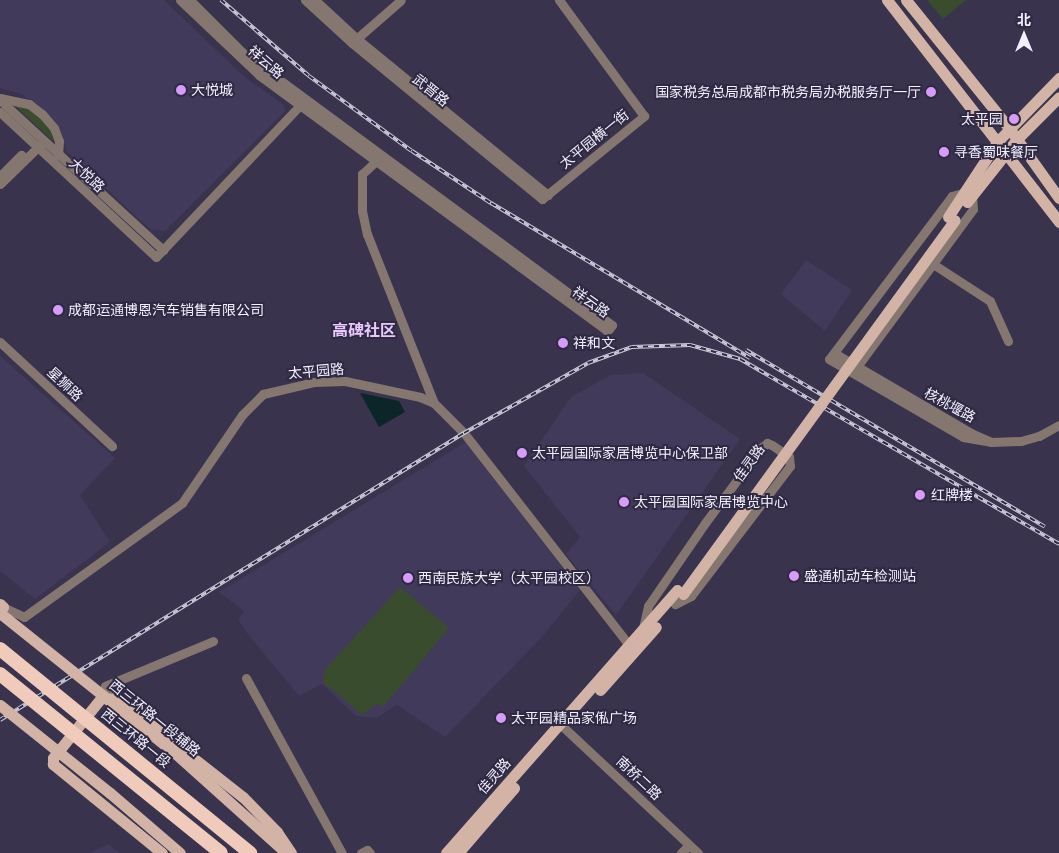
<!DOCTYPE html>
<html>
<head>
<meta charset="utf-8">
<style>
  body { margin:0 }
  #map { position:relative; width:1059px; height:853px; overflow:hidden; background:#39334e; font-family:Lato,"Noto Sans SC",sans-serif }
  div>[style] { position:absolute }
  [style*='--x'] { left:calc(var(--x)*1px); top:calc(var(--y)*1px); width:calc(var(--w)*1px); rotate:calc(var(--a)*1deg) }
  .built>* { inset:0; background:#423a5b }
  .green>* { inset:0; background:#394d2e }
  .water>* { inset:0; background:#0c2528 }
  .minor>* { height:9px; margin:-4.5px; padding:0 4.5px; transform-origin:4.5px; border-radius:4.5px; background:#857670 }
  .major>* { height:11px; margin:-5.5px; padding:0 5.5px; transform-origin:5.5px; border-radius:5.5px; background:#d2b3a6 }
  .rail>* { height:4px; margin-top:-2px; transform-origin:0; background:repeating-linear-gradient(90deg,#2f2943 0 5.5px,#ceccdc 0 11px); box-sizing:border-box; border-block:1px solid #ceccdc }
  .major-bridge>* { height:11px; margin:-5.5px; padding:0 5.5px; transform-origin:5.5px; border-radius:5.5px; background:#d2b3a6 }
  .highway-bridge>* { height:14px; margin:-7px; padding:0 7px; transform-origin:7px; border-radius:7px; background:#f0cbbb }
  .dots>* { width:14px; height:14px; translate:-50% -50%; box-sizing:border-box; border:2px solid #2f2943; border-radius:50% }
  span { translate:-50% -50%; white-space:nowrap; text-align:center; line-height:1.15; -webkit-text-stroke:4px #2f2943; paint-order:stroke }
  .street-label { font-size:14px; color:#f2f0fe }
  .poi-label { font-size:14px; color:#f2f0fe }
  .left { translate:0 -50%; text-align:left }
  .right { translate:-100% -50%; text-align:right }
  .quarter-label { font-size:16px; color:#e9c7fc; font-weight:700 }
  .north { position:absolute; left:999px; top:10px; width:50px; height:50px; -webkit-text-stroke:4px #2f2943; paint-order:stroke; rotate:0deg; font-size:14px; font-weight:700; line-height:20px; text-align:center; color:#f2f0fe }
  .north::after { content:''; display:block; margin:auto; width:18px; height:22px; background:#f2f0fe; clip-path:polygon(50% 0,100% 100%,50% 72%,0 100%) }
</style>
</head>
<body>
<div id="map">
  <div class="built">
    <div style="clip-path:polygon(0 0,164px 0,242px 75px,284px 105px,285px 111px,165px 231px,151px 230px,67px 152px,60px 130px,40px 107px,21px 94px,0 88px)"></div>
    <div style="clip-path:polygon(806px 260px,852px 290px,825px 331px,781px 294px)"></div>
    <div style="clip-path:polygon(0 356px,115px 458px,80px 495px,110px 542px,35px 599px,0 571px)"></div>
    <div style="clip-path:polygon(643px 373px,740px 439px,616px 615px,566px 554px,580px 537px,524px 466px,571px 397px,611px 375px)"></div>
    <div style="clip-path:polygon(466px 442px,580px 590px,541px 638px,445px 737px,397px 705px,376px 718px,356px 716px,322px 684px,299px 696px,247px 633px,238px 619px,244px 611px,219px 592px)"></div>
    <div style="clip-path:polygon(108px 844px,120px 853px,90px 853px)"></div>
  </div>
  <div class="green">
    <div style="clip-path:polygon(927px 0,966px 0,943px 19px)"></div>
    <div style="clip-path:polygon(13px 104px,29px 108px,48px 125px,55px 143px)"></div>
    <div style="clip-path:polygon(400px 587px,449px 628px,383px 707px,378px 703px,362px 715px,323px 682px,325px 670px)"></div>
  </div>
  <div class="water">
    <div style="clip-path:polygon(360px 393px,399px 401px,405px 412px,379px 427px)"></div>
  </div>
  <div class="minor">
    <div style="--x:180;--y:0;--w:109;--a:43.5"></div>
    <div style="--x:259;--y:75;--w:431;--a:36.3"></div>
    <div style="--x:606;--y:330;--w:3;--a:-18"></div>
    <div style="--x:609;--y:329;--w:5;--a:-53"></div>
    <div style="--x:612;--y:325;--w:458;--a:-143.6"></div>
    <div style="--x:243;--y:53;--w:75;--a:-135"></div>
    <div style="--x:305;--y:0;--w:64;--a:42.5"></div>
    <div style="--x:352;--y:43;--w:246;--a:39.4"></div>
    <div style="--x:542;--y:199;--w:132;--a:-39.1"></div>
    <div style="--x:644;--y:116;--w:144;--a:-126.2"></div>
    <div style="--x:315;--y:0;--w:56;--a:42.8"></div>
    <div style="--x:356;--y:38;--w:248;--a:39.3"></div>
    <div style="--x:354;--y:41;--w:62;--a:-41.1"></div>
    <div style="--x:0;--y:98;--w:30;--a:12"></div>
    <div style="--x:29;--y:104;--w:16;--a:38"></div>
    <div style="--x:42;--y:114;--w:18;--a:49"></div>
    <div style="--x:54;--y:128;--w:14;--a:69"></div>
    <div style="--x:59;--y:141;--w:14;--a:94"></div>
    <div style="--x:0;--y:100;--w:222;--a:42.6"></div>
    <div style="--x:0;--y:112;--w:213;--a:42.9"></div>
    <div style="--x:156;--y:257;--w:214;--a:-46.5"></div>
    <div style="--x:375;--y:162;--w:18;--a:137"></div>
    <div style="--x:362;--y:174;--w:37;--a:90"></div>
    <div style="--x:362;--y:211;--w:24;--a:78"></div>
    <div style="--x:367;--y:234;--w:182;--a:68.4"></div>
    <div style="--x:0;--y:176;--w:30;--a:-45"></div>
    <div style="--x:0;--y:184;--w:57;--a:-44.3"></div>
    <div style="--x:966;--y:192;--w:15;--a:164"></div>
    <div style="--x:952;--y:196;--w:204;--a:127"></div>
    <div style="--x:829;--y:359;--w:155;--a:30.2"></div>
    <div style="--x:963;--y:437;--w:28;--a:10"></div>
    <div style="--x:933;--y:264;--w:68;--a:33"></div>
    <div style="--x:990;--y:301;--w:44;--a:65.8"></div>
    <div style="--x:0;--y:342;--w:153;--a:42.9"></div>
    <div style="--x:834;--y:353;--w:159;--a:30.3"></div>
    <div style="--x:971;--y:433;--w:22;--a:24"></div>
    <div style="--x:991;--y:442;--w:30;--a:-2"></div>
    <div style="--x:1021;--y:441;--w:19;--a:-16"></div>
    <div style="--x:1039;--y:436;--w:23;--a:-29"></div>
    <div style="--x:853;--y:372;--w:202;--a:-53.6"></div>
    <div style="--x:973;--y:209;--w:13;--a:-94"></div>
    <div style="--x:3;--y:607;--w:23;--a:25"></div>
    <div style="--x:24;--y:617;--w:195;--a:-35.8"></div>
    <div style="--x:182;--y:503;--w:107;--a:-55.7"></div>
    <div style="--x:242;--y:415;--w:30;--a:-45"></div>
    <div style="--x:263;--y:394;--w:52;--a:-13.2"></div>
    <div style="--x:314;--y:382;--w:31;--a:-2"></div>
    <div style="--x:345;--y:381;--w:77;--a:12"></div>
    <div style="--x:420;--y:397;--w:15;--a:23"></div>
    <div style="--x:434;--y:403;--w:42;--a:45"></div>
    <div style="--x:464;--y:433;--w:275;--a:52.1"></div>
    <div style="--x:643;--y:628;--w:23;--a:-77"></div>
    <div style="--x:648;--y:606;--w:101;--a:-55.5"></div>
    <div style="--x:705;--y:523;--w:94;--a:-53.3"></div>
    <div style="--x:761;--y:448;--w:8;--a:-40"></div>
    <div style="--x:767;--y:443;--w:5;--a:22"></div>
    <div style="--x:772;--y:445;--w:21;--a:35"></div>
    <div style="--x:789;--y:457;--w:9;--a:84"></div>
    <div style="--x:790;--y:466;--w:163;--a:127.3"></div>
    <div style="--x:691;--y:596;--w:18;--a:153"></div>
    <div style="--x:246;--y:678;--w:200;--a:61.3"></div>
    <div style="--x:113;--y:699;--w:15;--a:-122"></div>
    <div style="--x:105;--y:686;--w:117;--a:-22.6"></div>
    <div style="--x:560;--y:724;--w:189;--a:43.1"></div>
    <div style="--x:361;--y:853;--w:7;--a:-27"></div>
    <div style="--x:367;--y:850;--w:4;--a:45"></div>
    <div style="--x:681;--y:853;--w:11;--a:-45"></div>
  </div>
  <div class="major">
    <div style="--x:887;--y:0;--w:281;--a:52.2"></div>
    <div style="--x:906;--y:0;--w:164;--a:51.2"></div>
    <div style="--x:1009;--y:128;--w:86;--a:54.5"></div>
    <div style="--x:967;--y:202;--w:80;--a:-51.6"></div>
    <div style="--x:1017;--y:139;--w:59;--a:-45"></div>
    <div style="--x:948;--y:217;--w:91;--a:-56.7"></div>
    <div style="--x:998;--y:141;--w:88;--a:-45.9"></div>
    <div style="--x:0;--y:604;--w:4;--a:45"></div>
    <div style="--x:3;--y:607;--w:4;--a:135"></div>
    <div style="--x:600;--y:690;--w:84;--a:-48.4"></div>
    <div style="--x:176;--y:754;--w:144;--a:41.9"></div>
    <div style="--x:110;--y:793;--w:92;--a:40.6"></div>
    <div style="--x:162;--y:853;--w:141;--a:-140.8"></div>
    <div style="--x:53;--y:764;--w:6;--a:-90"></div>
    <div style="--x:53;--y:758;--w:77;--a:-51.3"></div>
    <div style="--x:101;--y:698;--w:12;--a:5"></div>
    <div style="--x:113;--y:699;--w:21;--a:29"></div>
    <div style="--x:131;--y:709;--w:142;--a:38.2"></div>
    <div style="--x:243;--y:797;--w:49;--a:45.8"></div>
    <div style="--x:277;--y:832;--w:25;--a:56"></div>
    <div style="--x:446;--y:853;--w:350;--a:-48.7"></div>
    <div style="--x:458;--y:853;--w:86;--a:-49.3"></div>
  </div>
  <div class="rail">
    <div style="--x:221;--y:0;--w:116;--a:40.8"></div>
    <div style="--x:309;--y:76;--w:127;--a:36.1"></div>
    <div style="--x:412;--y:151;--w:95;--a:33.4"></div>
    <div style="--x:491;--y:203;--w:302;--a:30.9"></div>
    <div style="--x:746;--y:350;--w:347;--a:30.6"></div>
    <div style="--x:0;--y:720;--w:546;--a:-31.74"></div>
    <div style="--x:464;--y:433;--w:142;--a:-29.4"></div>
    <div style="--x:588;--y:363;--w:47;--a:-20"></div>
    <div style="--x:632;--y:347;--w:58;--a:-2"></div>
    <div style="--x:690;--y:345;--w:52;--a:15.6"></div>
    <div style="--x:740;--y:359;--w:369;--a:30.1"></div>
  </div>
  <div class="major-bridge">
    <div style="--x:683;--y:594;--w:462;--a:-54"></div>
    <div style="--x:0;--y:613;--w:226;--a:38.7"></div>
    <div style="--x:0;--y:705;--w:141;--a:38.7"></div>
  </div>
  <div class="highway-bridge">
    <div style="--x:0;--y:649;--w:323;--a:39.2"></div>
    <div style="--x:0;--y:674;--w:284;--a:39"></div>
  </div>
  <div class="dots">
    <div style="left:181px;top:90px;background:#d79bf9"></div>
    <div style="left:931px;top:92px;background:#d79bf9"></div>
    <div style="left:1014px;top:119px;background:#d79bf9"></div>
    <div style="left:944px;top:152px;background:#d79bf9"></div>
    <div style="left:58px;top:310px;background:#d79bf9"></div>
    <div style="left:563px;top:343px;background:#d79bf9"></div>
    <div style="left:522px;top:453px;background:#d79bf9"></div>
    <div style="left:920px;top:495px;background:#d79bf9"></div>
    <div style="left:624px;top:502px;background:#d79bf9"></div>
    <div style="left:794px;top:576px;background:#d79bf9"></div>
    <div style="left:408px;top:578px;background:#d79bf9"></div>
    <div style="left:501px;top:718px;background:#d79bf9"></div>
  </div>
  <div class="street-label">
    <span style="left:266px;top:62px;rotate:41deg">祥云路</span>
    <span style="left:431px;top:90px;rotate:39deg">武晋路</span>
    <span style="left:594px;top:139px;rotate:-39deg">太平园横一街</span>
    <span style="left:87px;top:175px;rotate:43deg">大悦路</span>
    <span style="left:591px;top:302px;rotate:36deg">祥云路</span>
    <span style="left:316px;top:371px;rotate:-5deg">太平园路</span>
    <span style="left:65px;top:384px;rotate:43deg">星狮路</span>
    <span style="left:950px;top:405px;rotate:29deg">核桃堰路</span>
    <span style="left:749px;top:463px;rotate:-54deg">佳灵路</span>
    <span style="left:155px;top:718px;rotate:39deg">西三环路一段辅路</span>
    <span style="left:136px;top:738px;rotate:39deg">西三环路一段</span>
    <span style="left:494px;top:776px;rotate:-49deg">佳灵路</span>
    <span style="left:639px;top:778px;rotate:43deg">南桥二路</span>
  </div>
  <div class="poi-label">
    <span class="left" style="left:191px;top:90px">大悦城</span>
    <span class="right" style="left:921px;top:92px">国家税务总局成都市税务局办税服务厅一厅</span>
    <span class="right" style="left:1003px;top:119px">太平园</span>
    <span class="left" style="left:954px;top:152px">寻香蜀味餐厅</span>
    <span class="left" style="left:68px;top:310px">成都运通博恩汽车销售有限公司</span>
    <span class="left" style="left:573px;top:343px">祥和文</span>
    <span class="left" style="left:532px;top:453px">太平园国际家居博览中心保卫部</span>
    <span class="left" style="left:931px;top:495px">红牌楼</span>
    <span class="left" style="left:634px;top:502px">太平园国际家居博览中心</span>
    <span class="left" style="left:804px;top:576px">盛通机动车检测站</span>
    <span class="left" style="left:418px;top:578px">西南民族大学（太平园校区）</span>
    <span class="left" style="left:511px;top:718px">太平园精品家俬广场</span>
  </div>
  <div class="quarter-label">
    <span style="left:364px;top:330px">高碑社区</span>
  </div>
  <div class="north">北</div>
</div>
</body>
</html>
